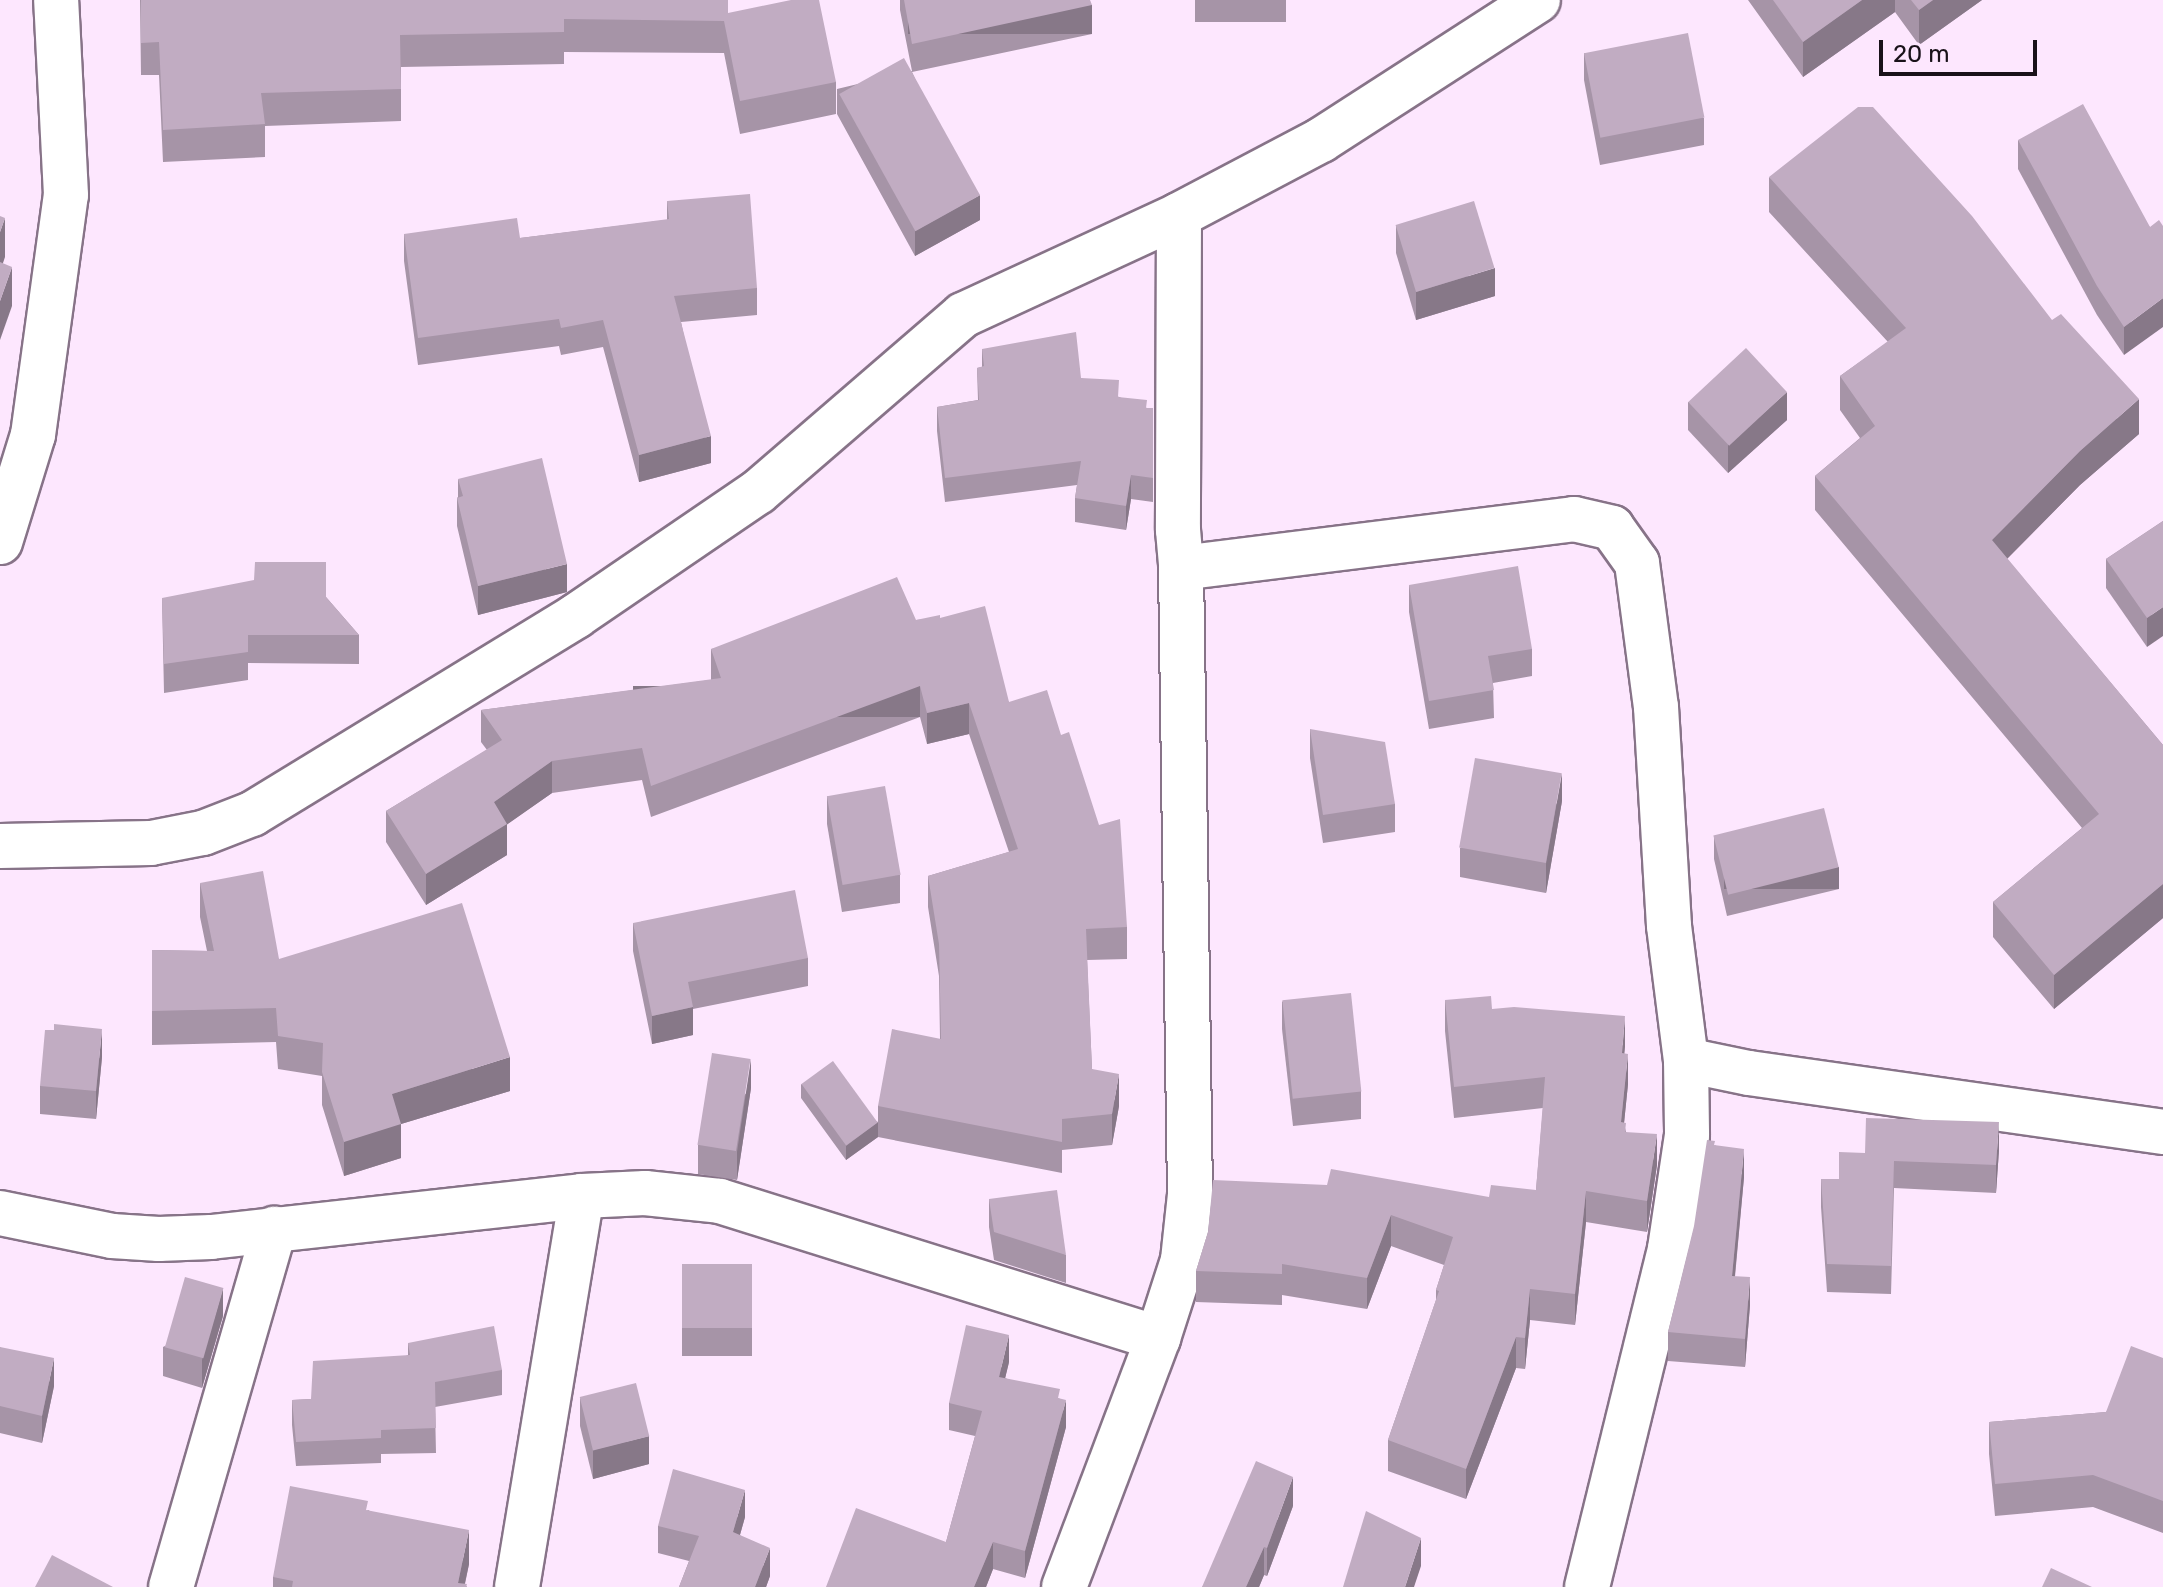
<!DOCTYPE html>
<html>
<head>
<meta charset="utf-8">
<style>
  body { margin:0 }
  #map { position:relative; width:2163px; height:1587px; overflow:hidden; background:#fde7fe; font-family:Rubik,sans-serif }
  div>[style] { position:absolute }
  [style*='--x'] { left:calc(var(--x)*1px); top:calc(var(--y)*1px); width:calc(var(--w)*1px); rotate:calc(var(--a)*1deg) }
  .roads { filter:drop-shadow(2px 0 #877388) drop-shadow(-2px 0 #877388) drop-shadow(0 2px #877388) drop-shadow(0 -2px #877388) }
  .minor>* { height:44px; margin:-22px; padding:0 22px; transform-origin:22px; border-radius:22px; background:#fff }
  .wall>* { inset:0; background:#a694a7; transform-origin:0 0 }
  .shaded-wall>* { inset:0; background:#877888; transform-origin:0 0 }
  .building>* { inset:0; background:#c1acc2; transform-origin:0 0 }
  span { translate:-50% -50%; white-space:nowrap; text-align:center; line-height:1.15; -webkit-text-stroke:6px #fde7fe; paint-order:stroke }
  .scale { position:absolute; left:1879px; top:40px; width:158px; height:36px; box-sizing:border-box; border:4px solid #191219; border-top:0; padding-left:10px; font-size:24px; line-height:28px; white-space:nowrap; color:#191219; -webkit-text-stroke:6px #fde7fe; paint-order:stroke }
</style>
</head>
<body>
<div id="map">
  <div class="roads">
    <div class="minor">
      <div style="--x:1179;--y:215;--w:315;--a:90.2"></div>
      <div style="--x:1178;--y:530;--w:38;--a:85"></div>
      <div style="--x:1181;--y:568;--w:396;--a:-7.1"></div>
      <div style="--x:1574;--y:519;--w:39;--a:13"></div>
      <div style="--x:1612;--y:528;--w:43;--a:54.5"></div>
      <div style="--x:1637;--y:563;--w:145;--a:82.5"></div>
      <div style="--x:1656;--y:707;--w:219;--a:86.6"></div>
      <div style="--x:1669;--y:926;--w:135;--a:82.8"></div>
      <div style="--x:1686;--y:1060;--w:75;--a:89.2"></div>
      <div style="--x:1687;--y:1135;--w:115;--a:98.5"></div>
      <div style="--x:1670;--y:1249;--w:348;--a:103.8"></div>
      <div style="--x:0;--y:542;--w:112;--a:-72.9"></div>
      <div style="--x:33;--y:435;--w:242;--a:-82.2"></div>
      <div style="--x:66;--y:195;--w:195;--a:-92.9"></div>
      <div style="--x:0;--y:846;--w:151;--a:-1.1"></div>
      <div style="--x:151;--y:843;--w:53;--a:-10.9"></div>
      <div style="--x:203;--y:833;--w:53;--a:-21.2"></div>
      <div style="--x:252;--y:814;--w:380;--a:-31.4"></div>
      <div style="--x:576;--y:616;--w:220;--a:-34.3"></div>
      <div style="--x:758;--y:492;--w:271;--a:-40.8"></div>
      <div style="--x:963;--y:315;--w:238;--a:-24.8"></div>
      <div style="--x:1179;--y:215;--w:161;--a:-27.8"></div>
      <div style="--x:1321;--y:140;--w:258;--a:-32.8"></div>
      <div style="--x:1686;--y:1060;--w:64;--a:11.7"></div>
      <div style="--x:1749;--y:1073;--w:418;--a:8.1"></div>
      <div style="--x:0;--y:1213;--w:114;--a:11.6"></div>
      <div style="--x:112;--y:1236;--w:47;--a:3.7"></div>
      <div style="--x:159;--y:1239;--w:52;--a:-2.2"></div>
      <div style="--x:211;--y:1237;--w:373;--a:-6.3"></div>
      <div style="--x:582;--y:1196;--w:63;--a:-2.7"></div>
      <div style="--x:645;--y:1193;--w:75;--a:6.1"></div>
      <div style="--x:720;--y:1201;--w:459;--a:17.4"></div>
      <div style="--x:171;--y:1587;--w:373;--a:-73.9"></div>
      <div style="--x:517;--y:1587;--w:396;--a:-80.6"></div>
      <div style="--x:1064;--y:1587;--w:266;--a:-69.3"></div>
      <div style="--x:1158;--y:1338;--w:82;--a:-72.2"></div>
      <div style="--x:1183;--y:1260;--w:65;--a:-83.9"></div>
      <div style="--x:1190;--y:1195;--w:627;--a:-90.82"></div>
    </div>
  </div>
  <div class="wall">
    <div style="clip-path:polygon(140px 0,728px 13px,836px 82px,836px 114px,740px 134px,724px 53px,564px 52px,564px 64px,401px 67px,401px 121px,265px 126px,265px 157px,163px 162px,159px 75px,141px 75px)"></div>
    <div style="clip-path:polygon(900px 0,1090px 0,1092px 34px,912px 72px,980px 220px,915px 256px,837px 114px,837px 89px,912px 71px,900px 10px)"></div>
    <div style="left:1195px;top:0;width:91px;height:22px"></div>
    <div style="clip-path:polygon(1748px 0,1982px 0,1919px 45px,1895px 12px,1803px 77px)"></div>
    <div style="clip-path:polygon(1584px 53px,1704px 118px,1704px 145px,1600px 165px,1584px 80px)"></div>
    <div style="clip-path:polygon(2018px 140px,2150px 227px,2124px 355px,2097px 315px,2018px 169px)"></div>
    <div style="clip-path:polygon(1769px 177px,2139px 434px,2080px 485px,2007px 559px,2163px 745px,2163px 918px,2054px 1009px,1993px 937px,1993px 902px,2082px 828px,1815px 510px,1815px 476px,1860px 438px,1840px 410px,1840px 376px,1888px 342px,1769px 212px)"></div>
    <div style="clip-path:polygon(667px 201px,757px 288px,757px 315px,681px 322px,711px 463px,639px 482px,603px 347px,561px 355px,559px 346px,418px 365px,404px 261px,404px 234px,520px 238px,667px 220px)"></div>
    <div style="clip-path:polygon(1396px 225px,1495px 296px,1416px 320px,1396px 253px)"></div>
    <div style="clip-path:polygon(982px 349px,1081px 378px,1119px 397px,1147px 408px,1153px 408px,1153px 502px,1131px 499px,1126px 530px,1075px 522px,1075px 498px,1077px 485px,945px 502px,937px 431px,937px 407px,978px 400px,977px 368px,982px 367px)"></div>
    <div style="clip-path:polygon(1688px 402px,1787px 420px,1728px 473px,1688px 430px)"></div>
    <div style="clip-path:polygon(458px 479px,567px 592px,478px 615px,457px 526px,457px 498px,458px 497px)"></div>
    <div style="clip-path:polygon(2163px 521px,2147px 647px,2106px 588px,2106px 559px)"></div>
    <div style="clip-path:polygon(1409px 585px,1532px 649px,1532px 676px,1493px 683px,1494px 718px,1429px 729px,1409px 612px)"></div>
    <div style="clip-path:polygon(326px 597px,359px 635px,359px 664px,248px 663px,248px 680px,164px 693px,162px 598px)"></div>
    <div style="clip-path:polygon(940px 618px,1009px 702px,1127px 927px,1127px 959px,1087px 960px,1092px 1069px,1119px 1106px,1112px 1145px,1062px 1150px,1062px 1173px,878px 1137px,846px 1160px,801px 1098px,801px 1084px,878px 1122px,878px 1106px,940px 1039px,939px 976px,928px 907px,928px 876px,1009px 852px,969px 734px,927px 744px,920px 717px,651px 817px,642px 780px,552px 793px,507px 824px,507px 855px,426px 905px,386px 842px,386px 811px,487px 750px,481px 742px,481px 710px,711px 680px,711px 649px,916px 620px)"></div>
    <div style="clip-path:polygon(1310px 729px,1395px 804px,1395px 832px,1323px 843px,1310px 758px)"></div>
    <div style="clip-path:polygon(827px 796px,900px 875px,900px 903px,842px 912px,827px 824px)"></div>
    <div style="clip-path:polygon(1562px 801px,1546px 893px,1460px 877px,1460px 848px)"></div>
    <div style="clip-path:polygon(1714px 837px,1839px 889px,1727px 916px,1714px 859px)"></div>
    <div style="clip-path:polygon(200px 883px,279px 959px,510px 1091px,401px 1124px,401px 1158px,344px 1176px,322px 1105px,322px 1076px,278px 1069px,276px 1042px,152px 1045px,152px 950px,207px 951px,200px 917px)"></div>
    <div style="clip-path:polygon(633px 923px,808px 958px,808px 986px,693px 1009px,693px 1035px,652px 1044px,633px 951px)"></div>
    <div style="clip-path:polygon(1445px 1000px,1492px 1009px,1625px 1046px,1624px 1053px,1628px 1084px,1624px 1123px,1626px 1132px,1657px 1165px,1647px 1232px,1586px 1222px,1575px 1325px,1530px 1320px,1525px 1369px,1516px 1368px,1466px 1499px,1388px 1471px,1388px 1440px,1436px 1300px,1436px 1290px,1444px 1265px,1391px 1246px,1367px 1309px,1282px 1295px,1282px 1305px,1196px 1302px,1196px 1271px,1208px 1232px,1489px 1197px,1536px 1190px,1543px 1108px,1454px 1118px,1445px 1031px)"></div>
    <div style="clip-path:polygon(1282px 1001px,1361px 1091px,1361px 1119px,1293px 1126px,1282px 1029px)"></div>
    <div style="clip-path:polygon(102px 1057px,96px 1119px,40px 1114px,40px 1086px)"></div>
    <div style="clip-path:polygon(751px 1088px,737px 1180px,698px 1174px,698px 1145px)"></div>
    <div style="clip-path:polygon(1715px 1145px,1744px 1177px,1735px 1277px,1750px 1305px,1745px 1367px,1668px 1361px,1668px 1332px)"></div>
    <div style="clip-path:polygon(1999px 1150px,1996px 1193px,1894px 1188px,1891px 1294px,1827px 1292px,1821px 1207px,1821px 1179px,1839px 1179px,1865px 1153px)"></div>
    <div style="clip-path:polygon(989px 1199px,1066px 1255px,1066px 1283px,994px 1260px,989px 1227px)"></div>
    <div style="left:682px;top:1264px;width:70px;height:92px"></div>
    <div style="clip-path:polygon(223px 1316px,202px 1388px,163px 1376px,163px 1347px)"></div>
    <div style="clip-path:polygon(408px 1343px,502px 1370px,502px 1395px,435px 1407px,436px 1453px,381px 1454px,381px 1463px,296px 1466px,292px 1425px,292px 1400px,311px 1399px,408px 1355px)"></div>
    <div style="clip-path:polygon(0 1347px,54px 1386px,42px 1443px,0 1433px)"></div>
    <div style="clip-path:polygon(2163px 1358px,2163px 1533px,2093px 1507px,1995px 1516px,1989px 1454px,1989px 1422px,2106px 1412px)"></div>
    <div style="clip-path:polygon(1009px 1362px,1005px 1378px,1060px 1399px,1066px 1427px,1025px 1578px,993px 1569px,986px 1587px,826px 1587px,946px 1542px,975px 1436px,949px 1430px,949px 1403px)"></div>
    <div style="clip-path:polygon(580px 1398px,649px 1464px,593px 1479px,580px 1426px)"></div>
    <div style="clip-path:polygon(1293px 1506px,1267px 1576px,1264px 1575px,1259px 1587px,1202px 1587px)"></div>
    <div style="clip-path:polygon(368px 1510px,469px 1564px,465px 1584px,467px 1587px,273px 1587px,273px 1577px)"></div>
    <div style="clip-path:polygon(745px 1517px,740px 1535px,770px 1576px,766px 1587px,679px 1587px,689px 1561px,658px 1553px,658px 1526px)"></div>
  </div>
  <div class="shaded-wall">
    <div style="clip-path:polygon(1862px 0,1895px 0,1895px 12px,1803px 77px,1803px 42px)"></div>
    <div style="clip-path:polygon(1933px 0,1982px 0,1919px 45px,1919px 10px)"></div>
    <div style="left:1092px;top:5px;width:29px;height:184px;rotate:90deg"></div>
    <div style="clip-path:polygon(980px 195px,980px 220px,915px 256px,915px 231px)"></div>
    <div style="clip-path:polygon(5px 218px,5px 257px,0 272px,0 232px)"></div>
    <div style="clip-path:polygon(12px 267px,12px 306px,0 340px,0 301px)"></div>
    <div style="clip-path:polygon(1495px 268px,1495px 296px,1416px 320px,1416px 292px)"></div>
    <div style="clip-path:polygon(2163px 298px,2163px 327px,2124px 355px,2124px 327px)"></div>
    <div style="clip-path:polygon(1787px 392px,1787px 420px,1728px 473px,1728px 445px)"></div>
    <div style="clip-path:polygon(2139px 399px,2139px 434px,2080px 485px,1992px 574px,1992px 540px,2080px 451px)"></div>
    <div style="clip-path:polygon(711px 436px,711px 463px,639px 482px,639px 455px)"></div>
    <div style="clip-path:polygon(1131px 475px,1131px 499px,1126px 530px,1126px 506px)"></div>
    <div style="clip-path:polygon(567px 564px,567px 592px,478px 615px,478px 586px)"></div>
    <div style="clip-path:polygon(2163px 607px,2163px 636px,2147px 647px,2147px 618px)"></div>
    <div style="left:920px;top:686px;width:31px;height:287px;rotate:90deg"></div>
    <div style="clip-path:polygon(969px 703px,969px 734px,927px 744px,927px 713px)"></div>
    <div style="clip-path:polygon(552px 761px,552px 793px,505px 826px,507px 824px,507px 855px,426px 905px,426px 874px,494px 802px)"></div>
    <div style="clip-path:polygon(1562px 773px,1562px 801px,1546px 893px,1546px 864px)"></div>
    <div style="left:1839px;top:867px;width:22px;height:115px;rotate:90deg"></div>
    <div style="clip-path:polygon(2163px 884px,2163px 918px,2054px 1009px,2054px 975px)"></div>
    <div style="clip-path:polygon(693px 1007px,693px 1035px,652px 1044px,652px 1016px)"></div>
    <div style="clip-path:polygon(1625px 1016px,1625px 1046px,1622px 1084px,1622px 1053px)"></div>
    <div style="clip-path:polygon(102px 1029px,102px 1057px,96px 1119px,96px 1091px)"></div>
    <div style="clip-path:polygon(1628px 1054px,1628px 1084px,1621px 1153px,1621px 1122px)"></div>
    <div style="clip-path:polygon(510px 1057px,510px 1091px,401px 1124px,401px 1158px,344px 1176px,344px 1142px,392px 1094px)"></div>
    <div style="clip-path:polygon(751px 1059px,751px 1088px,737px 1180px,737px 1152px)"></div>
    <div style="clip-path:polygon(1119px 1074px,1119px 1106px,1112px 1145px,1112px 1114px)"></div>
    <div style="clip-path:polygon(878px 1122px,878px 1137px,846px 1160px,846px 1146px)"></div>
    <div style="clip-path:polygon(1999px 1122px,1999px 1150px,1996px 1193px,1996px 1165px)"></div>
    <div style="clip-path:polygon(1657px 1134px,1657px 1165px,1647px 1232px,1647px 1201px)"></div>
    <div style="clip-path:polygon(1744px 1149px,1744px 1177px,1732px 1305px,1732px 1276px)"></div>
    <div style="clip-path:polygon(1586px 1191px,1586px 1222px,1575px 1325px,1575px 1294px)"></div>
    <div style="clip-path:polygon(1391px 1215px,1391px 1246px,1367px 1309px,1367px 1278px)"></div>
    <div style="clip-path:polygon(1750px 1277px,1750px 1305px,1745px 1367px,1745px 1339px)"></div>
    <div style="clip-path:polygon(223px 1288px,223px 1316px,202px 1388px,202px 1360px)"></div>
    <div style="clip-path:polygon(1530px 1289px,1530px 1320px,1525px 1369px,1525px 1338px)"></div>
    <div style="clip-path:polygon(1009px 1335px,1009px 1362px,999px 1404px,999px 1377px)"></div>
    <div style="clip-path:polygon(1516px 1337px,1516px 1368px,1466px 1499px,1466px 1469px)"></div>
    <div style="clip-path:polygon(54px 1358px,54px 1386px,42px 1443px,42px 1416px)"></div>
    <div style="clip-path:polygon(1066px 1400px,1066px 1427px,1025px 1578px,1025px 1551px)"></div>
    <div style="clip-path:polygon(649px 1436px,649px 1464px,593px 1479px,593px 1450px)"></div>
    <div style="clip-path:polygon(1293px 1477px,1293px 1506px,1267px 1576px,1267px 1548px)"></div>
    <div style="clip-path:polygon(745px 1490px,745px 1517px,733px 1559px,733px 1532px)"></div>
    <div style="clip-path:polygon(469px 1530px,469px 1564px,464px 1587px,458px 1583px)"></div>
    <div style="clip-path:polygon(1421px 1538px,1421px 1566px,1414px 1587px,1405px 1587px)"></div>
    <div style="clip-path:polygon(993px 1542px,993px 1569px,986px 1587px,974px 1587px)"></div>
    <div style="clip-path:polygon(1264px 1547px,1264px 1575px,1259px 1587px,1246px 1587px)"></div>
    <div style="clip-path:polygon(770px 1548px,770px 1576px,766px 1587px,755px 1587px)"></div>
  </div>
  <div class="building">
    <div style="clip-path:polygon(141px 0,728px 0,728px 13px,791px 0,819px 0,836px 82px,740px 101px,724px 21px,564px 19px,564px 32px,400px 35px,401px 89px,261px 93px,265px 124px,163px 130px,159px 42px,141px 43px)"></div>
    <div style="clip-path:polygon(904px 0,1090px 0,1092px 5px,912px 44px)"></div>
    <div style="clip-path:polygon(1773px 0,1862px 0,1803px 42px)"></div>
    <div style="clip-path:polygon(1911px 0,1933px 0,1919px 10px)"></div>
    <div style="left:1688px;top:33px;width:86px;height:106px;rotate:79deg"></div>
    <div style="left:904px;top:58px;width:157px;height:74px;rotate:61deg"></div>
    <div style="clip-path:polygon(2083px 104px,2150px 227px,2159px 220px,2163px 226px,2163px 298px,2124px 327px,2097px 286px,2018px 140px)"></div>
    <div style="clip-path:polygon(1858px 107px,1873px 107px,1972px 216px,2052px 320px,2061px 314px,2139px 399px,2080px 451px,1992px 540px,2163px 745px,2163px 884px,2054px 975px,1993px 902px,2099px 814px,1815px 476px,1875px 426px,1840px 376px,1906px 328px,1769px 177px)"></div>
    <div style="clip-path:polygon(750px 194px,757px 288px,674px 296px,711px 436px,639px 455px,603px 320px,561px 328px,559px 319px,418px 338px,404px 234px,517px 218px,520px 238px,669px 219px,667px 201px)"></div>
    <div style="left:1474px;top:201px;width:70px;height:82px;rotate:73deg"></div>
    <div style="clip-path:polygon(0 216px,5px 218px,0 232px)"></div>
    <div style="clip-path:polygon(0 262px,12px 267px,0 301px)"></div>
    <div style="clip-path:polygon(1076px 332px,1081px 378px,1119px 380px,1118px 397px,1147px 400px,1146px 408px,1153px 408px,1153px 478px,1131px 475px,1126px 506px,1075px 498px,1081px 461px,945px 478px,937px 407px,979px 400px,977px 368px,984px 366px,982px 349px)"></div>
    <div style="left:1746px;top:348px;width:60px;height:79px;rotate:47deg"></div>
    <div style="clip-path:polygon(542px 458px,567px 564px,478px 586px,457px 498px,463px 496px,458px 479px)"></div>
    <div style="clip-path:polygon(2163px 521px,2163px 607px,2147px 618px,2106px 559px)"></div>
    <div style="clip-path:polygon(255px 562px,326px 562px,326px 597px,359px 635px,248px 635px,248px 652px,164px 664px,162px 598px,254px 580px)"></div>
    <div style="clip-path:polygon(1518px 566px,1532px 649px,1488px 656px,1494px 690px,1429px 701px,1409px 585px)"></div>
    <div style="clip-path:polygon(897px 577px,916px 620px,940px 615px,940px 618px,985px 606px,1009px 702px,1047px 690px,1061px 735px,1069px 732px,1099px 825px,1120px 819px,1127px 927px,1086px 929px,1092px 1069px,1119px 1074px,1112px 1114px,1062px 1119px,1062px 1142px,878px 1106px,892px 1029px,941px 1039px,939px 944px,928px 876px,1018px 849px,969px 703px,927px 713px,920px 686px,651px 786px,642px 748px,552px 761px,494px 802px,507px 824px,426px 874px,386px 811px,502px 740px,481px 710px,721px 678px,711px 649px)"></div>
    <div style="clip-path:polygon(1310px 729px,1385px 742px,1395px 804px,1323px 815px)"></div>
    <div style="left:1475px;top:758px;width:88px;height:91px;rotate:10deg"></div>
    <div style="left:885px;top:786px;width:90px;height:59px;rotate:80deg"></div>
    <div style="left:1824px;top:808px;width:61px;height:114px;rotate:76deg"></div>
    <div style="clip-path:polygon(263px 871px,279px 959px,462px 903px,510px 1057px,392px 1094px,401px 1124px,344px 1142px,322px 1072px,323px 1043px,278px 1036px,276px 1008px,152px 1011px,152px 950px,214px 951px,200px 883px)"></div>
    <div style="clip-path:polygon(795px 890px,808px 958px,688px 982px,693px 1007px,652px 1016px,633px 923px)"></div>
    <div style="left:1351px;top:993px;width:99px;height:69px;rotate:84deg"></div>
    <div style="clip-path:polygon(1491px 996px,1492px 1009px,1514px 1007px,1625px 1016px,1622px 1053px,1628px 1054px,1621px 1122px,1626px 1123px,1625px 1132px,1657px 1134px,1647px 1201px,1586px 1191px,1575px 1294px,1530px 1289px,1525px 1338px,1516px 1337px,1466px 1469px,1388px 1440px,1439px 1291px,1436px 1290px,1453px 1237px,1391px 1215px,1367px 1278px,1282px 1264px,1282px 1274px,1196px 1271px,1208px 1232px,1213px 1180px,1327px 1185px,1331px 1169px,1489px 1197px,1491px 1185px,1536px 1190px,1545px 1077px,1454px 1087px,1445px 1000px)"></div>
    <div style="clip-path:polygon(54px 1024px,102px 1029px,96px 1091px,40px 1086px,45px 1030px,54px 1030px)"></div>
    <div style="left:712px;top:1053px;width:39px;height:93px;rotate:9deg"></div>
    <div style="left:833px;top:1061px;width:76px;height:39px;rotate:54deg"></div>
    <div style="clip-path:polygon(1866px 1118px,1999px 1122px,1996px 1165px,1894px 1161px,1891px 1266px,1827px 1264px,1821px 1179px,1839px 1179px,1839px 1152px,1865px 1153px)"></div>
    <div style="clip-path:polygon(1707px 1140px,1715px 1141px,1714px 1145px,1744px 1149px,1732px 1276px,1750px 1277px,1745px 1339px,1668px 1332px,1694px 1226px)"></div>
    <div style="clip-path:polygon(1057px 1190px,1066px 1255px,994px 1232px,989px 1199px)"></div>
    <div style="left:682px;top:1264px;width:70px;height:64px"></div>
    <div style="left:185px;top:1277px;width:40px;height:73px;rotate:16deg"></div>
    <div style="clip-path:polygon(966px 1325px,1009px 1335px,999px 1377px,1060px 1389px,1058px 1398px,1066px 1400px,1025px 1551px,993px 1542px,974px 1587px,826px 1587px,856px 1508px,946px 1542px,982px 1411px,949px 1403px)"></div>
    <div style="clip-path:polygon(494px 1326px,502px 1370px,435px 1382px,436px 1428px,381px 1430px,381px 1438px,296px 1442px,292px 1400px,311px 1399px,313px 1361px,410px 1355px,408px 1343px)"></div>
    <div style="clip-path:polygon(2131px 1346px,2163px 1358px,2163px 1501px,2093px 1475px,1995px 1484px,1989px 1422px,2106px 1412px)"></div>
    <div style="clip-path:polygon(0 1347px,54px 1358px,42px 1416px,0 1406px)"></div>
    <div style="left:636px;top:1383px;width:55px;height:58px;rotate:76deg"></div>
    <div style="clip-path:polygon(1256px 1461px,1293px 1477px,1267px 1548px,1264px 1547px,1246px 1587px,1202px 1587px)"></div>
    <div style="clip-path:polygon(673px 1469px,745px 1490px,733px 1532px,770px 1548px,755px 1587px,679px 1587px,699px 1536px,658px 1526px)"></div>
    <div style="clip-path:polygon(290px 1486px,368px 1501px,366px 1510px,469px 1530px,458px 1583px,467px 1584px,466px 1587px,292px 1587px,293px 1581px,273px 1577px)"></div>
    <div style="clip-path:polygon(1366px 1511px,1421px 1538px,1405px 1587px,1343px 1587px)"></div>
    <div style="clip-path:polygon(52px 1555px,113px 1587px,35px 1587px)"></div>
    <div style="clip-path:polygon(2051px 1568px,2092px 1587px,2042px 1587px)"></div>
  </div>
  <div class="scale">20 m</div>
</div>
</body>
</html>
